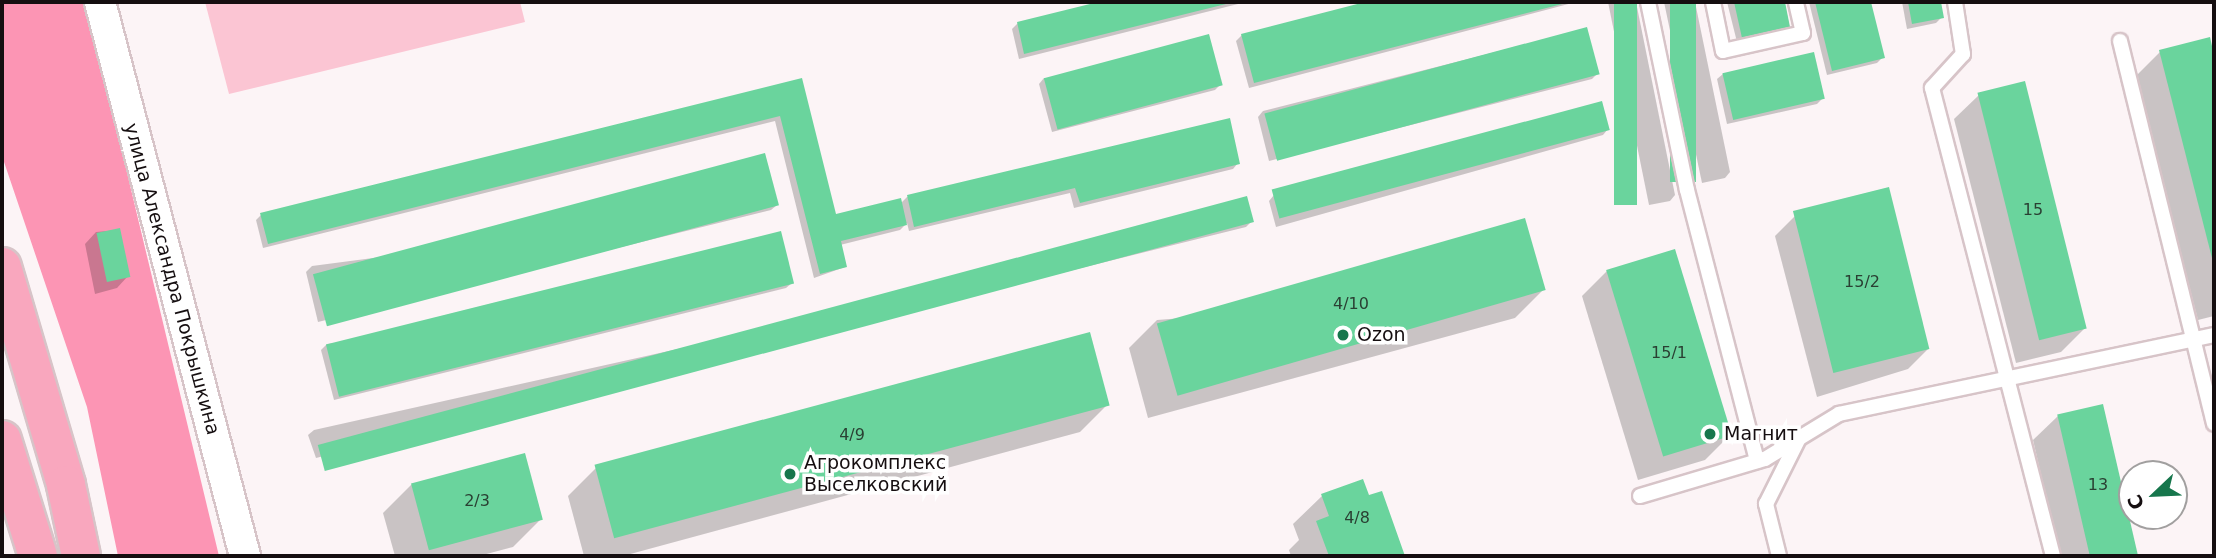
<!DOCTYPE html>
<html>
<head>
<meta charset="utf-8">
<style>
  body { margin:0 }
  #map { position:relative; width:2216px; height:558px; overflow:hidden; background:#fcf4f6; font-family:"DejaVu Sans",sans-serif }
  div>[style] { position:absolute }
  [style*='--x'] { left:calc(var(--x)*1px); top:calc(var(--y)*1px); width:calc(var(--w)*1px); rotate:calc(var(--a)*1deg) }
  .green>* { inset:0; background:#fbc5d3 }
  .forest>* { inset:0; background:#fc95b4 }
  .shadow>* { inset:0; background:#0003 }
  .building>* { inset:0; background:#6ad49d; transform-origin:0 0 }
  .roads { filter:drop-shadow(2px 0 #d7c4c8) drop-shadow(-2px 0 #d7c4c8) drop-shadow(0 2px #d7c4c8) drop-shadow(0 -2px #d7c4c8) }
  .lane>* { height:14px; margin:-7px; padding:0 7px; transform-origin:7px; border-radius:7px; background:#fff }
  .street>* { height:30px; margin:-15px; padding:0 15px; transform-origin:15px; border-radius:15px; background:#fff }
  .highway>* { height:38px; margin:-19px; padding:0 19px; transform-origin:19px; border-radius:19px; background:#f9a7be }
  .dots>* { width:19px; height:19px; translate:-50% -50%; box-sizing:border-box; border:4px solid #fff; border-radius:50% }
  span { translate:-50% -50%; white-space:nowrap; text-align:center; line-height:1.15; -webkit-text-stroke:7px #fff; paint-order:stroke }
  .number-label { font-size:16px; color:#2a4033 }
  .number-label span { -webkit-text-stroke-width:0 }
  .street-label { font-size:19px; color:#150e10 }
  .poi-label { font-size:19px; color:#150e10 }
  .left { translate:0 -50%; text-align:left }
  .frame { position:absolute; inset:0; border:4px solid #150e10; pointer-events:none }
  .north { position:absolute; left:2118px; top:460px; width:70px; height:70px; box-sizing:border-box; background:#fff; border:2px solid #a19f9f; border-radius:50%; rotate:247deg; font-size:19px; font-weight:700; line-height:28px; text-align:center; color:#150e10 }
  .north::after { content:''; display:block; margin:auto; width:24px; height:32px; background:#16764c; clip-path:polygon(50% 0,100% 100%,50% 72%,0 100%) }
</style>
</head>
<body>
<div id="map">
  <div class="green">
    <div style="clip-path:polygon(205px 2px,520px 2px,525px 22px,229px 94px)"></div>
  </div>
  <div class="forest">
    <div style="clip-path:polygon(2px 2px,86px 2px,219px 556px,118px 556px,87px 407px,2px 156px)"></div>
  </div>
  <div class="shadow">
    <div style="clip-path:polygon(1106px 2px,1246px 2px,1019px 59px,1012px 29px,1018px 23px)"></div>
    <div style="clip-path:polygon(1372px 2px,1576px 2px,1249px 88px,1236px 41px,1242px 35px)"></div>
    <div style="clip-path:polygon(1608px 2px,1636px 2px,1675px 195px,1670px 201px,1649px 205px)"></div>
    <div style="clip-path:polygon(1664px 2px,1695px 2px,1730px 172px,1725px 178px,1702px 183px)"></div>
    <div style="clip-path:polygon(1727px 2px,1783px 2px,1788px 26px,1783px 32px,1737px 42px)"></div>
    <div style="clip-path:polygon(1809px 2px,1869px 2px,1883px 57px,1877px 63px,1827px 75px)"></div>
    <div style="clip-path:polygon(1902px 2px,1939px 2px,1942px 17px,1936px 23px,1907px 29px)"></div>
    <div style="clip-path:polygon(1586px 29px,1598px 73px,1592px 79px,1269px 161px,1258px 117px,1263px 111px)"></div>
    <div style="clip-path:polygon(2209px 39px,2214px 62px,2214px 316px,2198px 320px,2135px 77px,2160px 52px)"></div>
    <div style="clip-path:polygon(1723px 74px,1823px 98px,1817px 104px,1727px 124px,1717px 79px)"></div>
    <div style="clip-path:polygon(1044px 78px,1221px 84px,1215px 90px,1052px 132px,1039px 84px)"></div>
    <div style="clip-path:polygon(801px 80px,835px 216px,900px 204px,907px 197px,1238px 163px,1233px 169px,1074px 208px,1070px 193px,909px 231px,907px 223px,900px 230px,840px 245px,845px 267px,814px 278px,775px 121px,263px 248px,256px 220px,261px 215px)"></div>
    <div style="clip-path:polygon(1979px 95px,2086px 327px,2061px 352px,2016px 363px,1954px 119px)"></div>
    <div style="clip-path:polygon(1608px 129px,1603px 135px,1276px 227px,1269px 201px,1274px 195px)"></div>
    <div style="clip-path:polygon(777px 205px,771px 210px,318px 322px,306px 272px,312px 266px)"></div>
    <div style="clip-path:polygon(1795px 216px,1928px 349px,1908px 369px,1817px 397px,1775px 236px)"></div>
    <div style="clip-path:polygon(1252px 221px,1246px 227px,316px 458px,308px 435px,314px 430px)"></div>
    <div style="clip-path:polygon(119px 230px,128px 276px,117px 288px,95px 294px,85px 244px,96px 232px)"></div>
    <div style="clip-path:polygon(1607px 271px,1730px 435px,1705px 460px,1638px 480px,1582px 296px)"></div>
    <div style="clip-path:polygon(792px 283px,786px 288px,334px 400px,321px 350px,327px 344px)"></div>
    <div style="clip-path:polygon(1543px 290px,1515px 318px,1148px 418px,1129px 348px,1157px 320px)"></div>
    <div style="clip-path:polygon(1108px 404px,1080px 432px,623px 556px,584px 556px,568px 496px,596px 468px)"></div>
    <div style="clip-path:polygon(2101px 406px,2137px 556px,2060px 556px,2033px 440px,2058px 416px)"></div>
    <div style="clip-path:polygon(524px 455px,541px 519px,513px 547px,479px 556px,395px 556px,383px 513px,411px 485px)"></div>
    <div style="clip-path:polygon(1362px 481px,1368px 497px,1380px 493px,1403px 556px,1291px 556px,1289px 550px,1299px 540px,1293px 524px,1322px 496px)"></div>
  </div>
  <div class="building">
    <div style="clip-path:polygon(1098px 2px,1229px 2px,1230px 3px,1024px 54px,1017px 22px)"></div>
    <div style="clip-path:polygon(1365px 2px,1566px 2px,1566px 3px,1254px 83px,1241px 34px)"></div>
    <div style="left:1614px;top:2px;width:23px;height:203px"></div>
    <div style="left:1670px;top:2px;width:26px;height:180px"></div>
    <div style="clip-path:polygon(1734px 2px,1785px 2px,1790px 27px,1742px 38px)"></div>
    <div style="clip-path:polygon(1815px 2px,1871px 2px,1885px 58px,1832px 71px)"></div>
    <div style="clip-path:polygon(1908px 2px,1941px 2px,1944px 18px,1912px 24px)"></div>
    <div style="left:1587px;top:27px;width:49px;height:334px;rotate:75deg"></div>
    <div style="left:1209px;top:34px;width:53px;height:171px;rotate:75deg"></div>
    <div style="clip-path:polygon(2210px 37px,2214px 55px,2213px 262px,2159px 50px)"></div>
    <div style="left:1814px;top:52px;width:48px;height:94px;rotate:77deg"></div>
    <div style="clip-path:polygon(802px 78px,836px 214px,901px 198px,907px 225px,841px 241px,847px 267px,820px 274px,780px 116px,268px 244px,260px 213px)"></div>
    <div style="left:2025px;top:81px;width:255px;height:49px;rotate:76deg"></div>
    <div style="left:1602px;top:101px;width:30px;height:342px;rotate:75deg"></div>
    <div style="clip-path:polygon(1230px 118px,1240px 164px,1080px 203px,1075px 188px,914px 227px,907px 195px)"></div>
    <div style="left:765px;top:153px;width:54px;height:468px;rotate:75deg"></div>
    <div style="left:1889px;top:187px;width:167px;height:99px;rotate:76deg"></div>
    <div style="left:1247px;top:196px;width:27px;height:962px;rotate:75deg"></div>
    <div style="left:1525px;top:218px;width:75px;height:383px;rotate:74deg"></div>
    <div style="left:120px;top:228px;width:50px;height:24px;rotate:78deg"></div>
    <div style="left:781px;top:231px;width:54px;height:469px;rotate:76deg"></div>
    <div style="left:1675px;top:249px;width:195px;height:72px;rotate:73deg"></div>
    <div style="left:1090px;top:332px;width:76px;height:513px;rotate:75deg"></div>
    <div style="left:2103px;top:404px;width:156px;height:47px;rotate:77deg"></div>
    <div style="left:525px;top:453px;width:69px;height:118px;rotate:75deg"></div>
    <div style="clip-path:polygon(1363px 479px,1369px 495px,1382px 491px,1405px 556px,1329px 556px,1316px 521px,1329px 516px,1321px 494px)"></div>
  </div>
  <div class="roads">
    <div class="lane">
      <div style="--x:1648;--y:2;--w:192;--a:78.3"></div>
      <div style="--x:1687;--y:190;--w:280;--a:75.5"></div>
      <div style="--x:1713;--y:2;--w:50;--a:78.5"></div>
      <div style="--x:1723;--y:51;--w:82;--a:-12.7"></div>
      <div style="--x:1803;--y:33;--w:32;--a:-103"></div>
      <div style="--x:1955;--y:2;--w:53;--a:81.3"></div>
      <div style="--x:1963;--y:54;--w:46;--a:132.4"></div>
      <div style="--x:1932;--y:88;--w:483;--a:75.5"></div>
      <div style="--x:2120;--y:41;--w:394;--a:76.2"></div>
      <div style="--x:1640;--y:496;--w:130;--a:-16.5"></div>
      <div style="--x:1765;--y:459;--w:87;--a:-31.3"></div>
      <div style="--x:1839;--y:414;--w:383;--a:-11.9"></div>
      <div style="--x:1779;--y:556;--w:54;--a:-104"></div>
      <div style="--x:1766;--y:504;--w:74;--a:-63.4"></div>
    </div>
    <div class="street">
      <div style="--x:100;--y:2;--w:573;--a:75.33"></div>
    </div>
    <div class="highway">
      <div style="--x:2;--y:267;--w:227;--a:73.6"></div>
      <div style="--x:66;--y:485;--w:73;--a:78.1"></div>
      <div style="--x:2;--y:440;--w:121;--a:72.8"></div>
    </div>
  </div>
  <div class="dots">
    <div style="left:1343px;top:335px;background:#16764c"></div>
    <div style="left:1710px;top:434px;background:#16764c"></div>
    <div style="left:790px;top:474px;background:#16764c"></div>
  </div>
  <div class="number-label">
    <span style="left:2033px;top:210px">15</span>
    <span style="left:1862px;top:282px">15/2</span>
    <span style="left:1351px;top:304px">4/10</span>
    <span style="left:1669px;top:353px">15/1</span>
    <span style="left:852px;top:435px">4/9</span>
    <span style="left:2098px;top:485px">13</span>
    <span style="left:477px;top:501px">2/3</span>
    <span style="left:1357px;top:518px">4/8</span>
  </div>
  <div class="street-label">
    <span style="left:172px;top:279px;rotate:75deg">улица Александра Покрышкина</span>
  </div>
  <div class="poi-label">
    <span class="left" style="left:1357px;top:335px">Ozon</span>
    <span class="left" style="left:1724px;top:434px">Магнит</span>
    <span class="left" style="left:804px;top:474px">Агрокомплекс<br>Выселковский</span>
  </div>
  <div class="frame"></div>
  <div class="north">С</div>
</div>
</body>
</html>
